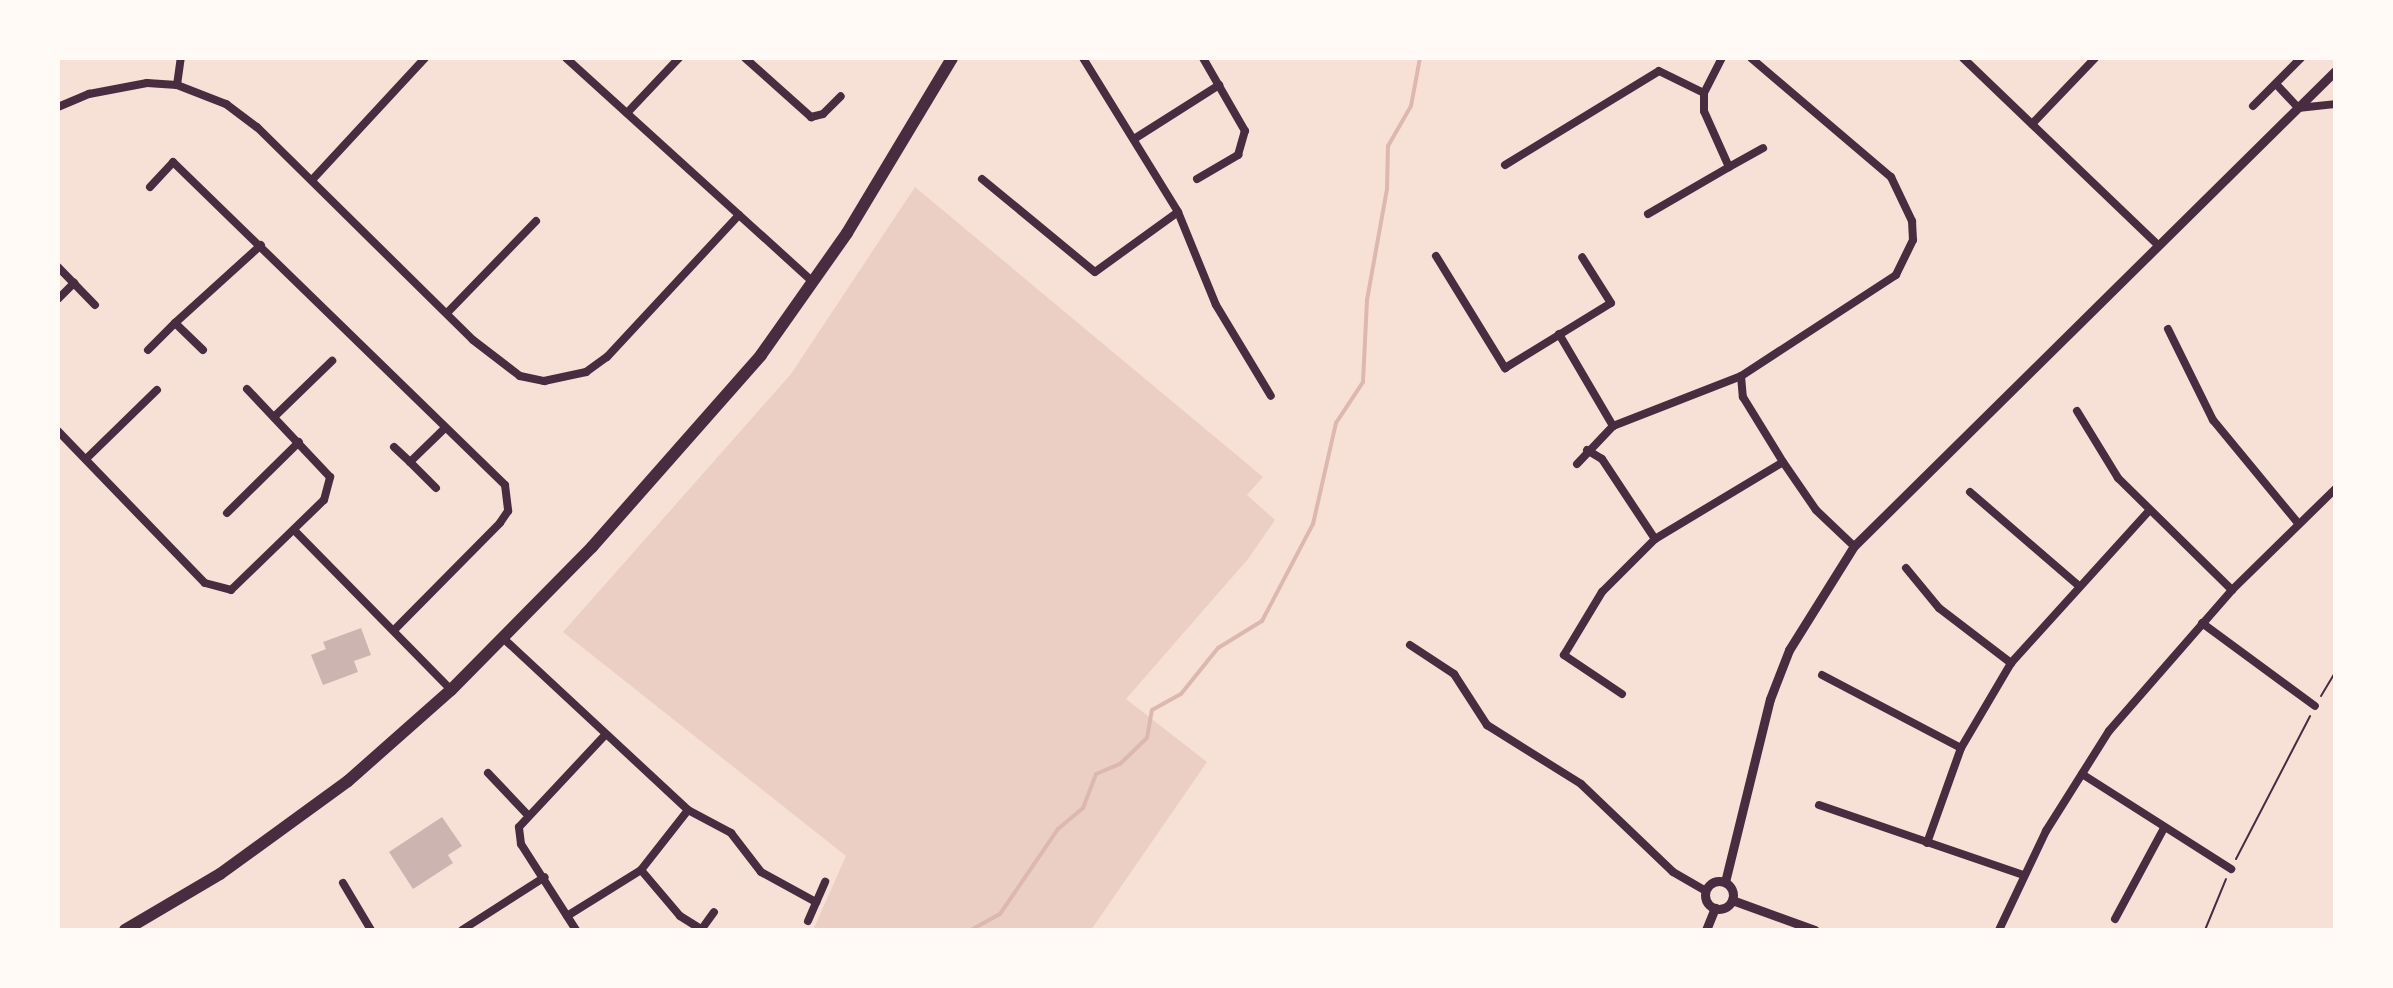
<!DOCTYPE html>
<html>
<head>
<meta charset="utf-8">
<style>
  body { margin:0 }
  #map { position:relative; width:2393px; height:988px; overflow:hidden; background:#f7e1d7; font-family:Figtree,sans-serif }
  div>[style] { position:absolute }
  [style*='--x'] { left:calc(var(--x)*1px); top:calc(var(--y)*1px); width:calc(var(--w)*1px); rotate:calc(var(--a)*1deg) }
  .green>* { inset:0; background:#ebcfc5 }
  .stream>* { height:4px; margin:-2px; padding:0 2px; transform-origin:2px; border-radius:2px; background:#dcb8b0 }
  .building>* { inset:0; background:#ccb4b1 }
  .path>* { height:2px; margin:-1px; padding:0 1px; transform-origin:1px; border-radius:1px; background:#4a2c40 }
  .minor>* { height:8px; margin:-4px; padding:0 4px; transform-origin:4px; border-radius:4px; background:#4a2c40 }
  .tertiary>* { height:9px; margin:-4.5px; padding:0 4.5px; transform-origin:4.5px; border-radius:4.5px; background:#4a2c40 }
  .tertiary>.ring { margin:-4.5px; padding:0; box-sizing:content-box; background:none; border:9px solid #4a2c40; border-radius:50% }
  .primary>* { height:12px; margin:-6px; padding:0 6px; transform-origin:6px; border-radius:6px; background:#4a2c40 }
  span { translate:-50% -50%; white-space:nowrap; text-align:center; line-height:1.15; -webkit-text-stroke:8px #fffaf5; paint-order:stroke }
  .frame { position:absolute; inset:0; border:60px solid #fffaf5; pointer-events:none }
</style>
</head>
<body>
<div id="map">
  <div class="green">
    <div style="clip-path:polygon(915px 187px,1263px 477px,1247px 495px,1275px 520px,1248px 559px,1126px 699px,1207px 762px,1091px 930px,813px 930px,846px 856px,563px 632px,791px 374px)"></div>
  </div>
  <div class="stream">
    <div style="--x:971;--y:930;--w:33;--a:-29"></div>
    <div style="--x:1000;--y:914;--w:103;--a:-55.7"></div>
    <div style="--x:1058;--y:829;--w:33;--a:-40"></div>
    <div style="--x:1083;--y:808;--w:36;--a:-69"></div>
    <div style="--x:1096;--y:774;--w:26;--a:-23"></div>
    <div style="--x:1120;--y:764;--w:37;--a:-44"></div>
    <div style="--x:1147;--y:738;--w:28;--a:-80"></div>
    <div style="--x:1152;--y:710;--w:33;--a:-29"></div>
    <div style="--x:1181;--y:694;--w:59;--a:-51.2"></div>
    <div style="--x:1218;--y:648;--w:52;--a:-31.5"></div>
    <div style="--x:1262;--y:621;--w:110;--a:-62.3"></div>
    <div style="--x:1313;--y:524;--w:104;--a:-77.2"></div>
    <div style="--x:1336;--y:423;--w:49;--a:-56.6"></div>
    <div style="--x:1363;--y:382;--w:82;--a:-87.2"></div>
    <div style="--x:1367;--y:300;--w:113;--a:-79.8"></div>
    <div style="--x:1387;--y:189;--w:43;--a:-88.7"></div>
    <div style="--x:1388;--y:146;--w:46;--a:-60.1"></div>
    <div style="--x:1411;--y:106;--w:49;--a:-79.4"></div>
  </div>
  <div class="building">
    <div style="clip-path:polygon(361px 628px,371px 655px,354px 661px,358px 672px,323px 685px,311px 655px,326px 649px,323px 642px)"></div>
    <div style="clip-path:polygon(442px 817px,462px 846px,448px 855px,453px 863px,413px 889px,389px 852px)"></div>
  </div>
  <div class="path">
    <div style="--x:2321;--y:696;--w:27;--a:-59"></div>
    <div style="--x:2236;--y:859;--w:161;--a:-62.6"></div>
    <div style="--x:2205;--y:930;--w:55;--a:-67.6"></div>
  </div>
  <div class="minor">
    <div style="--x:566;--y:58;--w:333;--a:42.2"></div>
    <div style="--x:745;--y:58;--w:89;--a:41.8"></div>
    <div style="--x:811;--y:117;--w:12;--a:-14"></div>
    <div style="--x:823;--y:114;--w:25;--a:-45"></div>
    <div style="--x:1083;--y:58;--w:181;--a:58.3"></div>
    <div style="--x:1178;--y:212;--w:100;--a:67.8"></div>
    <div style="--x:1216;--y:305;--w:106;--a:58.9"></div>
    <div style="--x:1751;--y:58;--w:184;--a:40.4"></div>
    <div style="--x:1891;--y:177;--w:49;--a:64.5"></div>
    <div style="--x:1912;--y:221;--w:19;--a:87"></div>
    <div style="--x:1913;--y:240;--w:39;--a:116"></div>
    <div style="--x:1896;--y:275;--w:185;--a:146.9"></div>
    <div style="--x:1741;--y:376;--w:21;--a:85"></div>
    <div style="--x:1743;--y:397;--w:76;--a:58.4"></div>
    <div style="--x:1783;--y:462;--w:58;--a:55.5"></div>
    <div style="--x:1816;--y:510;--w:52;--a:43.5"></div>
    <div style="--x:1963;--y:58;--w:267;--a:43.8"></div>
    <div style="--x:2276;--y:84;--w:33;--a:47"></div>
    <div style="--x:2298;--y:108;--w:37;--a:-6"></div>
    <div style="--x:177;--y:85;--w:27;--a:-82"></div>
    <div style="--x:2253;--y:106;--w:68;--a:-45"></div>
    <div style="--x:58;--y:107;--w:34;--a:-23"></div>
    <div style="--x:89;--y:94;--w:59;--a:-10.7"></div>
    <div style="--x:147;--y:83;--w:30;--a:4"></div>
    <div style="--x:177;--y:85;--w:53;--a:21.2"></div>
    <div style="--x:226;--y:104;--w:39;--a:37"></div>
    <div style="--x:257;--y:127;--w:303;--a:44.6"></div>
    <div style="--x:473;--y:340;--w:59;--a:37.5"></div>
    <div style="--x:520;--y:376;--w:25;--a:12"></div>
    <div style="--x:544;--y:381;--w:43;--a:-12.1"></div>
    <div style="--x:586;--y:372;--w:26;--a:-36"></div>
    <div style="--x:607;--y:357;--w:194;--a:-47.1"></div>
    <div style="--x:627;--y:113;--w:76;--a:-46.6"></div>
    <div style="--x:2032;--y:124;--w:91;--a:-46.3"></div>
    <div style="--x:1134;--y:139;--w:101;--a:-32.4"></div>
    <div style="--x:1505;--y:165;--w:180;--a:-31.4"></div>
    <div style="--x:1659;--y:71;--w:50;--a:26.1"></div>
    <div style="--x:1729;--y:167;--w:39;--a:-29"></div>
    <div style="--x:982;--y:179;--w:146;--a:39.5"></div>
    <div style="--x:1095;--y:272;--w:102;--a:-35.9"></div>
    <div style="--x:1197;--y:179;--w:48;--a:-30.3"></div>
    <div style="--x:1238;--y:155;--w:25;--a:-74"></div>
    <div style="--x:1245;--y:131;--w:84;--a:-119.9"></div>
    <div style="--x:312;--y:180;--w:166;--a:-47.2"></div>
    <div style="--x:150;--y:187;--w:34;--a:-47"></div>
    <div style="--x:173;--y:162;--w:463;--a:44.2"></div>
    <div style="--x:505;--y:485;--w:26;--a:83"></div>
    <div style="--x:508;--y:511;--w:14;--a:124"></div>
    <div style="--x:500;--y:523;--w:151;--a:134.7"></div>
    <div style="--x:1648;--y:214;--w:94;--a:-30.1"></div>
    <div style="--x:1729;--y:167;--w:61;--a:-114.1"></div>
    <div style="--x:1704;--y:111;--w:18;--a:-90"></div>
    <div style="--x:1704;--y:93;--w:39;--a:-63"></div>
    <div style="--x:1436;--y:256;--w:132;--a:58.4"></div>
    <div style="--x:1505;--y:368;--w:124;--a:-31.5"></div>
    <div style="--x:1611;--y:303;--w:54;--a:-122.2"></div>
    <div style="--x:58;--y:267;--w:53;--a:45.8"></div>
    <div style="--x:58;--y:299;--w:23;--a:-45"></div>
    <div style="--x:447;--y:313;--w:128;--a:-45.9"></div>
    <div style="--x:2168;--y:329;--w:102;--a:63.7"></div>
    <div style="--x:2213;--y:420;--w:134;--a:50.5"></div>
    <div style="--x:1559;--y:334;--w:107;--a:59.6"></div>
    <div style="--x:148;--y:350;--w:38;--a:-45"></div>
    <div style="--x:203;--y:350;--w:39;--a:-136"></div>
    <div style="--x:175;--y:323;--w:116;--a:-42.2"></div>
    <div style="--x:2077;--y:411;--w:79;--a:58.5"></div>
    <div style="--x:2118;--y:478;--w:160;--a:44.5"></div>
    <div style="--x:274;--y:417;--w:81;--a:-44"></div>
    <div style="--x:58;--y:431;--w:211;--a:46"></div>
    <div style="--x:205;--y:583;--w:27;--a:15"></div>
    <div style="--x:231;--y:590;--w:129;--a:-44.1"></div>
    <div style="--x:324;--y:500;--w:24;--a:-75"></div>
    <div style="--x:330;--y:477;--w:121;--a:-133.3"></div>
    <div style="--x:394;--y:447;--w:22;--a:43"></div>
    <div style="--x:1587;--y:450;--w:17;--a:31"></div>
    <div style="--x:1602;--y:459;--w:96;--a:56.5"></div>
    <div style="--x:86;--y:459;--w:99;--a:-44.2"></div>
    <div style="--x:1577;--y:464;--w:52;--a:-46.5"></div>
    <div style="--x:1613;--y:426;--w:137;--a:-21.3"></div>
    <div style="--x:436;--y:488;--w:37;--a:-135"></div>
    <div style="--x:410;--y:462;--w:49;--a:-44.2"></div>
    <div style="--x:1970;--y:492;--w:144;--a:40.8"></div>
    <div style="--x:227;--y:513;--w:101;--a:-44.6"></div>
    <div style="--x:294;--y:530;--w:224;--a:45.5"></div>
    <div style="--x:1906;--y:568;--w:52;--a:50.5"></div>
    <div style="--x:1939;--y:608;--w:91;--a:37.4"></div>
    <div style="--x:2202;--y:623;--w:140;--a:36.3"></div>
    <div style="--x:503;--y:638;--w:253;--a:42.9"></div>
    <div style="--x:688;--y:810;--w:49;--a:28.1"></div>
    <div style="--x:731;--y:833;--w:49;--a:52.4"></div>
    <div style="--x:761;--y:872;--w:63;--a:28.6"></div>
    <div style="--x:1410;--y:645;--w:53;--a:33.4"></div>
    <div style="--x:1454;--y:674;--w:61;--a:57.1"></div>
    <div style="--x:1487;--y:725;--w:111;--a:32.1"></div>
    <div style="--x:1581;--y:784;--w:127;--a:43.7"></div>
    <div style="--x:1673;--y:872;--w:38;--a:30"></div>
    <div style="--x:1822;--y:675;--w:157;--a:27.7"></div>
    <div style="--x:1622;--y:694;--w:70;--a:-146.1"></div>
    <div style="--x:1564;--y:655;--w:74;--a:-58.9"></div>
    <div style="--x:1602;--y:592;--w:75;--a:-45"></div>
    <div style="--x:1655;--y:539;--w:149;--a:-31"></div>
    <div style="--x:488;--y:773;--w:55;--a:46.5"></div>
    <div style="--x:2082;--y:774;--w:177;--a:32.5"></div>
    <div style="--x:1819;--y:805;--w:216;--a:18.9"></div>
    <div style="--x:1927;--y:843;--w:101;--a:-70.3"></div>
    <div style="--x:1961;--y:748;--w:99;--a:-59.5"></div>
    <div style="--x:2011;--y:663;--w:205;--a:-47.8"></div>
    <div style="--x:641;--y:870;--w:60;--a:49.7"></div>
    <div style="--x:680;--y:916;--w:25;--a:32"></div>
    <div style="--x:343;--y:883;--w:55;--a:59.2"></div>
    <div style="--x:567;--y:916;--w:87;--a:-31.9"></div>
    <div style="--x:641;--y:870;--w:76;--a:-51.9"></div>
    <div style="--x:2115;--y:919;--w:103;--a:-61.7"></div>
    <div style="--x:808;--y:921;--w:43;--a:-66.4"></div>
    <div style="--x:462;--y:930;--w:98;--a:-32.6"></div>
    <div style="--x:576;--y:930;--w:102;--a:-122.6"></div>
    <div style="--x:521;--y:844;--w:17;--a:-97"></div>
    <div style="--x:519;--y:827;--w:127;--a:-46.9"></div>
    <div style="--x:701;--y:930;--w:22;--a:-54"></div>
    <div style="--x:1999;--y:930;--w:110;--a:-64.6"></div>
    <div style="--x:2046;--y:831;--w:118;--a:-57.8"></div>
    <div style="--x:2109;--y:731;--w:187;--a:-48.9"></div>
    <div style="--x:2232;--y:590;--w:144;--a:-44.4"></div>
  </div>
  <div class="tertiary">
    <div class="ring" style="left:1705px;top:881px;width:19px;height:19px"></div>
    <div style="--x:1725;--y:882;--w:188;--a:-76.2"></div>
    <div style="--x:1770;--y:699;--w:53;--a:-68.8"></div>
    <div style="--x:1789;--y:650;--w:123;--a:-58"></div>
    <div style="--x:1854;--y:546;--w:676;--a:-44.64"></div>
    <div style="--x:1732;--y:900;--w:88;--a:19.9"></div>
    <div style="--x:1706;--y:930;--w:24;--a:-68"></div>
  </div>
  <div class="primary">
    <div style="--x:125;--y:930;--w:110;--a:-30.5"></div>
    <div style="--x:220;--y:874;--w:158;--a:-36"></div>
    <div style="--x:348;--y:781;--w:137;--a:-41.5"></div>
    <div style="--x:451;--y:690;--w:201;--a:-45.4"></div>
    <div style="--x:592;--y:547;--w:256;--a:-48.6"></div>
    <div style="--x:761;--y:355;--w:149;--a:-54.8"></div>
    <div style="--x:847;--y:233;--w:204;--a:-59"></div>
  </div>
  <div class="frame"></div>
</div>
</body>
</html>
